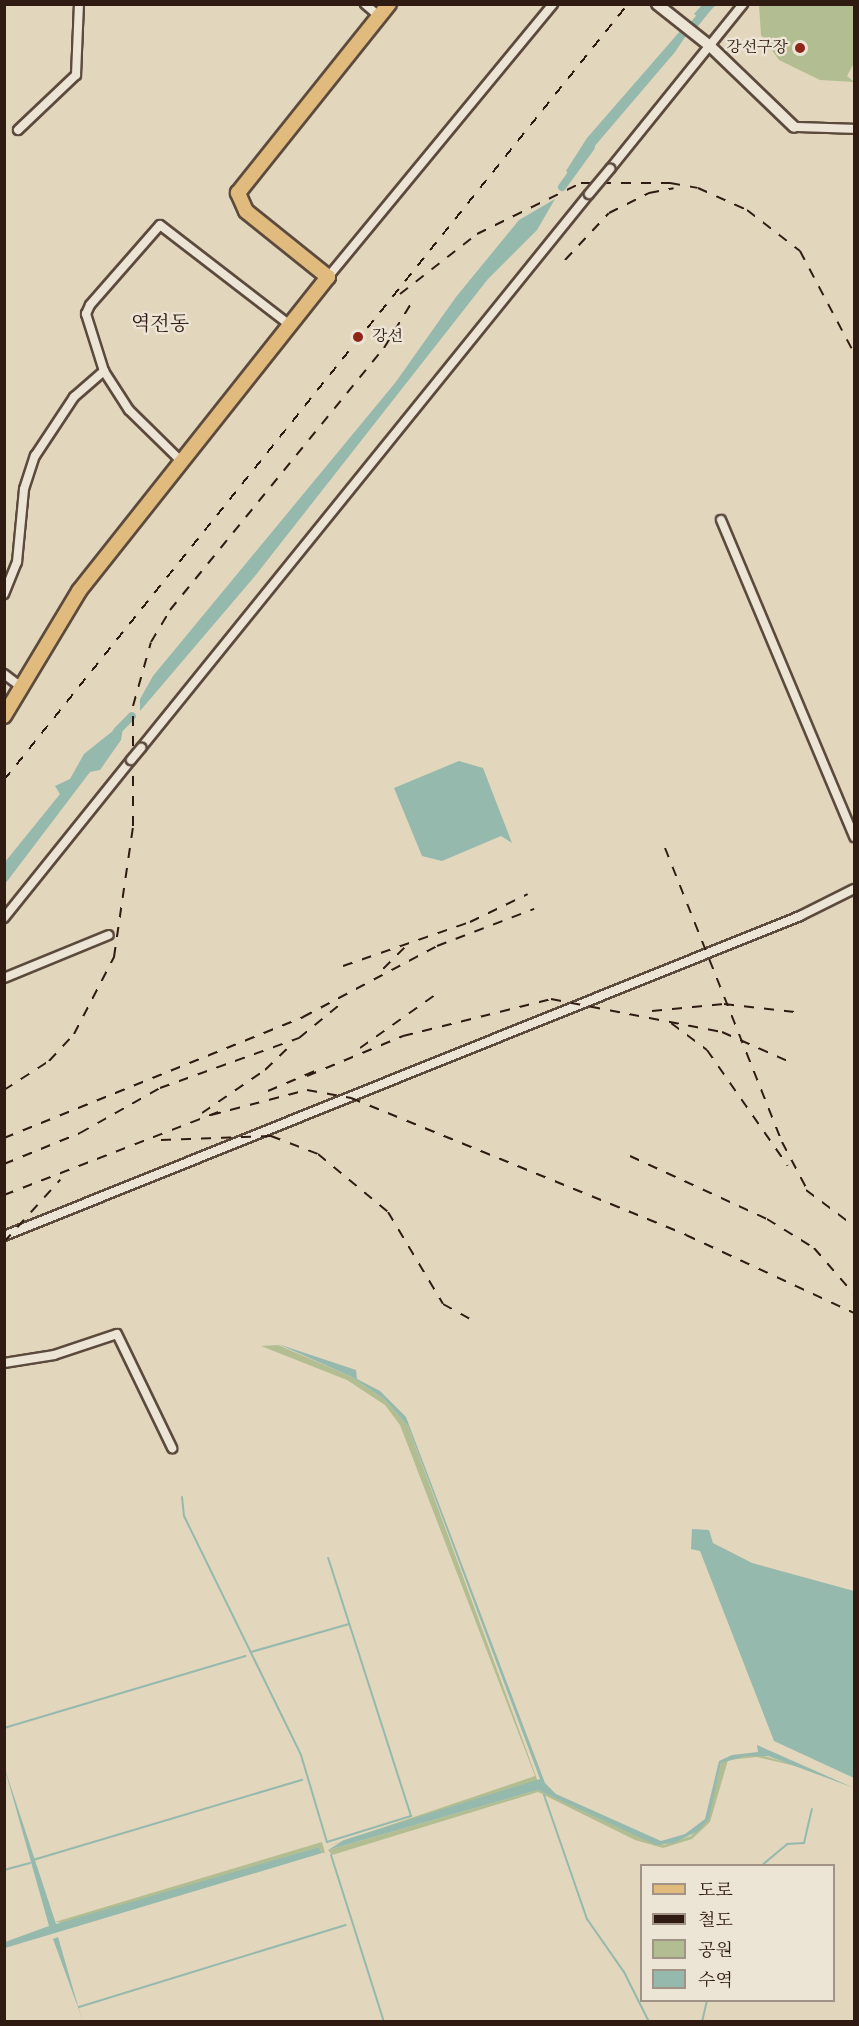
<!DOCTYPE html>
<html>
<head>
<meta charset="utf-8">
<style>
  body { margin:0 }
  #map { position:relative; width:859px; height:2026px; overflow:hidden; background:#e2d6bd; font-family:Vollkorn,"Noto Serif KR",serif }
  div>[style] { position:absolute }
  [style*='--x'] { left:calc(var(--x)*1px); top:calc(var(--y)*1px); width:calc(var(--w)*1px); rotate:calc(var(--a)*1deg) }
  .green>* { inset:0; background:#b2be92 }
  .water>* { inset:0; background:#95b9ad }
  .stream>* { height:2px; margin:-1px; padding:0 1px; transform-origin:1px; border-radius:1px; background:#95b9ad }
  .canal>* { height:8px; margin:-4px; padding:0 4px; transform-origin:4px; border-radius:4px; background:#95b9ad }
  .roads { filter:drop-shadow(2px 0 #5c4a3d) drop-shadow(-2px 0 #5c4a3d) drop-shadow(0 2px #5c4a3d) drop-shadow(0 -2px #5c4a3d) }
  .minor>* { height:8px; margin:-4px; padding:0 4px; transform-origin:4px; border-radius:4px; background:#ece4d4 }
  .tertiary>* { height:10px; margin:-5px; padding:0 5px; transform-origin:5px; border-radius:5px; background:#ece4d4 }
  .primary>* { height:14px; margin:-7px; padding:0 7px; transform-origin:7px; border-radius:7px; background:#e1bb7e }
  .rail>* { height:2px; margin-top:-1px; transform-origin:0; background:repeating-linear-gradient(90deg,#301b12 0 10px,transparent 0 20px) }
  .bridges { filter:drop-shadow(2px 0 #5c4a3d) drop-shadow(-2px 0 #5c4a3d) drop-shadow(0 2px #5c4a3d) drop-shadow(0 -2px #5c4a3d) }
  .minor-bridge>* { height:8px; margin:-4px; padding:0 4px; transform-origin:4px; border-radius:4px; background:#ece4d4 }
  .dots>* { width:16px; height:16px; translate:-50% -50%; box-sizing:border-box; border:3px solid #ece4d4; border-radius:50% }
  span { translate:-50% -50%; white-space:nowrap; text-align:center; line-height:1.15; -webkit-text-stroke:5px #ece4d4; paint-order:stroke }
  .poi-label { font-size:16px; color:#301b12 }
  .right { translate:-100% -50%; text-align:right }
  .left { translate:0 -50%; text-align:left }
  .quarter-label { font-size:20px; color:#301b12 }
  .frame { position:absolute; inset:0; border:6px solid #301b12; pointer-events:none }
  .legend { position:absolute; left:640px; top:1864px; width:195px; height:138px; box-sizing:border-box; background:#ece4d4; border:2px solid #a19486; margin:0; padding:8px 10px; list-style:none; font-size:18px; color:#301b12 }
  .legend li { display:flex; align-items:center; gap:12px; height:30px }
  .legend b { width:30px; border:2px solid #a19486 }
</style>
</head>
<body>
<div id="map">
  <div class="green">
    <div style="clip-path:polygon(759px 5px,854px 5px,854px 63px,847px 76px,854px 82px,820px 80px,779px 60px,761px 35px)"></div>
    <div style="clip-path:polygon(278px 1345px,352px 1377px,384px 1399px,408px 1426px,538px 1782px,328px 1846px,535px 1776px,400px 1425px,385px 1405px,347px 1380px,261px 1346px)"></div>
    <div style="clip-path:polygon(758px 1754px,804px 1768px,757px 1757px,728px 1760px,710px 1822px,692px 1839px,663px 1848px,635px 1840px,538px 1792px,332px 1855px,328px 1850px,538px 1790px,664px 1845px,691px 1836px,708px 1819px,721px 1763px,730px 1758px)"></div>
    <div style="clip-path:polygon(322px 1842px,325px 1853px,322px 1853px,319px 1847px,65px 1923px,55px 1922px)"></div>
  </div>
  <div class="water">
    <div style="clip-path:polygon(702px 5px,716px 5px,701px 19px,694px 14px)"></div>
    <div style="clip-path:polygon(681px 30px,687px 34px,675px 52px,570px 175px,566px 171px,587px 138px)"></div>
    <div style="clip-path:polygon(555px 199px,537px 230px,488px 279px,255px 576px,140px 711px,140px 699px,153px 676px,395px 383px,456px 297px,519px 220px)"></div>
    <div style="clip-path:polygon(124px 722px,121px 740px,100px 770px,90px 772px,5px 884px,5px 862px,60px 794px,55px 786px,70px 779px,84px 754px)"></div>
    <div style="clip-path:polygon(459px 761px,483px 768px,512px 843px,501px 836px,442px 861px,422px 856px,394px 788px)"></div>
    <div style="clip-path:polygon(278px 1344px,356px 1370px,357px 1379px,380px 1391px,406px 1417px,545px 1783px,556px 1794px,661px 1841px,685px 1834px,705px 1819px,719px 1761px,732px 1755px,758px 1752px,757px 1745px,854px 1788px,768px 1756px,746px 1756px,721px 1763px,709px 1819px,698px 1831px,674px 1843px,656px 1845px,538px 1790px,328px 1850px,344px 1840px,540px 1779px,408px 1426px,384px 1399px,352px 1377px)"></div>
    <div style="clip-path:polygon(692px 1529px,709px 1530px,713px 1543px,752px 1563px,854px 1591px,854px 1778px,774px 1741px,700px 1551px,691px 1549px)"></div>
    <div style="clip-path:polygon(4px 1766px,56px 1924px,319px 1847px,322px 1853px,5px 1948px,5px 1942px,49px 1926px)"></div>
    <div style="clip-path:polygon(58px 1937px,78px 2006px,83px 2021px,53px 1939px)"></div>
  </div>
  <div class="stream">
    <div style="--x:182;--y:1497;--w:19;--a:84"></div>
    <div style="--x:184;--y:1516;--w:266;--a:63.9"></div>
    <div style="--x:301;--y:1755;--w:91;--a:73.4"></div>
    <div style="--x:327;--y:1842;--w:88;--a:-17.2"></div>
    <div style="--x:411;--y:1816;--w:271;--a:-107.8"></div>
    <div style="--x:251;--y:1652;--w:102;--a:-15.9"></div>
    <div style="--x:4;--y:1728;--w:252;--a:-16.6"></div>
    <div style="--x:544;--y:1795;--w:131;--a:70.9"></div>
    <div style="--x:587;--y:1919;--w:65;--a:55.1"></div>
    <div style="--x:624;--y:1972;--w:56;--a:63.4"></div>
    <div style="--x:331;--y:1855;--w:175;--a:72.4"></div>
    <div style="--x:33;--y:1860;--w:281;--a:-16.6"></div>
    <div style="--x:761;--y:1866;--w:34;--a:-40"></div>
    <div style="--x:787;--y:1844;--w:17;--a:-3"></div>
    <div style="--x:804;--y:1843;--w:35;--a:-77"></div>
    <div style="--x:4;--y:1870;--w:27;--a:-15"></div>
    <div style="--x:79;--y:2007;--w:279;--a:-17.1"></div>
    <div style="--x:702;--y:2022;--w:23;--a:-77"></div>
  </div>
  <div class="canal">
    <div style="--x:688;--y:32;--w:36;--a:-51"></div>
    <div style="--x:562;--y:187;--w:49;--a:-54.1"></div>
    <div style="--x:117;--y:731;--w:21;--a:-45"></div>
  </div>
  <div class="roads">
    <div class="minor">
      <div style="--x:365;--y:4;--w:18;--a:41"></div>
      <div style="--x:794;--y:127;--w:60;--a:1.9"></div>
      <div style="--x:18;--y:130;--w:80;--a:-43.5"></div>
      <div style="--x:76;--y:75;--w:71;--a:-87.6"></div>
      <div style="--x:610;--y:169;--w:212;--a:-51.1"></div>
      <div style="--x:328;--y:277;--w:354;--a:-50.5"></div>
      <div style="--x:182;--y:462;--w:74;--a:-135.5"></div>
      <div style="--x:129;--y:410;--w:46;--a:-122.7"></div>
      <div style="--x:104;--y:371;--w:60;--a:-107.5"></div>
      <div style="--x:86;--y:314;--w:10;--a:-66"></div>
      <div style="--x:90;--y:305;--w:106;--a:-48.8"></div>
      <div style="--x:160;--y:225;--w:164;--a:37.6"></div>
      <div style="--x:721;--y:520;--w:344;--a:67.2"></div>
      <div style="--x:4;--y:594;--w:35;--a:-68"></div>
      <div style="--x:17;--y:562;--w:73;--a:-84.5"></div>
      <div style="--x:24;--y:489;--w:35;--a:-72"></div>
      <div style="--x:35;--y:456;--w:71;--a:-56.5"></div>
      <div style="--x:74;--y:397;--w:40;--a:-41"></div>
      <div style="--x:4;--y:674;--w:21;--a:37"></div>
      <div style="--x:141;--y:748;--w:712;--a:-51.04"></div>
      <div style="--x:4;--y:918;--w:203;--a:-51.2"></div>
      <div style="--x:4;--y:978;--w:113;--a:-22.3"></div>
      <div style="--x:4;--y:1236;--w:858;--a:-21.9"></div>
      <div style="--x:800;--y:916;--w:60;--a:-26.6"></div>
      <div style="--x:4;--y:1363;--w:51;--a:-9.1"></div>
      <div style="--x:54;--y:1355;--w:66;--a:-18.4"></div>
      <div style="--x:117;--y:1334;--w:127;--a:64.2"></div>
    </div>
    <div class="tertiary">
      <div style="--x:657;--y:4;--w:69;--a:38.5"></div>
      <div style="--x:711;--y:47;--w:115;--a:43.9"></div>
    </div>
    <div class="primary">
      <div style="--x:4;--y:716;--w:146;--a:-59"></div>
      <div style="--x:79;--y:591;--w:401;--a:-51.6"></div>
      <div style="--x:328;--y:277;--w:105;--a:-141.2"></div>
      <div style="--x:246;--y:211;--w:20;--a:-114"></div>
      <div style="--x:238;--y:193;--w:242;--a:-51.4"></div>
    </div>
  </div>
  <div class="rail">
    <div style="--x:565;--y:260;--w:64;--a:-46.9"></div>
    <div style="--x:609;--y:213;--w:45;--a:-26.6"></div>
    <div style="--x:649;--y:193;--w:25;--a:-11"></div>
    <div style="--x:400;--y:294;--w:98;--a:-37.9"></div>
    <div style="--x:477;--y:234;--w:116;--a:-26.1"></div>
    <div style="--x:581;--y:183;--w:89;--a:0"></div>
    <div style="--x:670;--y:183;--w:28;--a:10"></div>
    <div style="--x:698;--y:188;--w:54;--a:24.2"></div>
    <div style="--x:747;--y:210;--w:67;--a:37.7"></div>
    <div style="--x:800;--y:251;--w:115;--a:62.1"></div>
    <div style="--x:4;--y:780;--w:996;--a:-51.2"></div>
    <div style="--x:665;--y:848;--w:316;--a:68.3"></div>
    <div style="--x:782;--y:1142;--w:60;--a:62.2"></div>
    <div style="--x:343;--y:966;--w:134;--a:-19.1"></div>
    <div style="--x:470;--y:922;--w:64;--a:-25.8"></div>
    <div style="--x:383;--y:969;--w:37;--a:-45"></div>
    <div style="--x:652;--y:1011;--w:72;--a:-5.6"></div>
    <div style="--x:724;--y:1004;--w:71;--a:6.4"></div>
    <div style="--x:671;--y:1023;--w:45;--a:36.9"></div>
    <div style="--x:707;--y:1050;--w:141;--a:55.1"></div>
    <div style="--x:360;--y:1048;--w:97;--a:-35.3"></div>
    <div style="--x:307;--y:1076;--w:104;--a:-22.6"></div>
    <div style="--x:403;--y:1036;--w:153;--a:-14"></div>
    <div style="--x:551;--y:999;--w:174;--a:10.9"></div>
    <div style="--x:722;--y:1032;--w:77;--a:23.9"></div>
    <div style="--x:4;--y:1090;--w:54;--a:-32.8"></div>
    <div style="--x:49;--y:1061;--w:37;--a:-47"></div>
    <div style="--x:74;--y:1034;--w:87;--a:-62.5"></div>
    <div style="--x:114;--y:957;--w:132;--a:-81.7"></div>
    <div style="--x:133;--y:826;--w:120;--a:-90"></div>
    <div style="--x:133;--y:706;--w:66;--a:-74.3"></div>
    <div style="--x:151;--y:642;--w:37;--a:-59"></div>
    <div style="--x:170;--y:610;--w:338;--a:-50.8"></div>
    <div style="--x:384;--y:348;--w:54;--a:-58.7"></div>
    <div style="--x:268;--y:1091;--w:51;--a:-23.1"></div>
    <div style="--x:202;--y:1113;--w:76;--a:-34.3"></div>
    <div style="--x:265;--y:1070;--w:40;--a:-44"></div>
    <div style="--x:211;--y:1115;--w:99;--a:-14.6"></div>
    <div style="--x:307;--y:1090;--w:45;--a:10.3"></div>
    <div style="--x:351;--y:1098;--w:362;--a:22.2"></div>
    <div style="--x:686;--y:1235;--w:185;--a:24.9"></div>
    <div style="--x:4;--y:1138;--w:323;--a:-22"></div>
    <div style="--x:303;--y:1017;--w:152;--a:-27.9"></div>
    <div style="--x:437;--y:946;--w:104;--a:-20.9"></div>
    <div style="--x:161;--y:1140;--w:110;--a:-2.1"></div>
    <div style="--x:271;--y:1136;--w:50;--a:21"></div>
    <div style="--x:318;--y:1154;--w:91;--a:39.6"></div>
    <div style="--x:388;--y:1212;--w:107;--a:59.1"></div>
    <div style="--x:443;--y:1304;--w:38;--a:29"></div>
    <div style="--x:630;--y:1156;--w:151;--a:24.7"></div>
    <div style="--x:767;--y:1219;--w:55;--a:31.7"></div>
    <div style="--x:814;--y:1248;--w:61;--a:49"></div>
    <div style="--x:4;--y:1164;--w:82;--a:-22.2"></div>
    <div style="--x:80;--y:1133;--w:92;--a:-29.4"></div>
    <div style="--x:160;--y:1088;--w:148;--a:-19.8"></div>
    <div style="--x:299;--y:1038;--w:58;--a:-39.4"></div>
    <div style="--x:806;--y:1190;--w:60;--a:36.9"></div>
    <div style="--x:4;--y:1195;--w:230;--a:-21.2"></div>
    <div style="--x:4;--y:1242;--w:84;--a:-47.9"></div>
  </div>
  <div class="bridges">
    <div class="minor-bridge">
      <div style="--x:589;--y:194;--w:33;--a:-50"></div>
      <div style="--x:131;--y:760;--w:16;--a:-50"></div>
    </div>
  </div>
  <div class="dots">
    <div style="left:800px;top:48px;background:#8f2418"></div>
    <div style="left:358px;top:337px;background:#8f2418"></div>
  </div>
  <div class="poi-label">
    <span class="right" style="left:788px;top:48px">강선구장</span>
    <span class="left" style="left:372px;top:337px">강선</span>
  </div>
  <div class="quarter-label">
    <span style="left:160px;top:325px">역전동</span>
  </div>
  <div class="frame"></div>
  <ul class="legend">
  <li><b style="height:8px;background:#e1bb7e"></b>도로</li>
  <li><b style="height:8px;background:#301b12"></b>철도</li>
  <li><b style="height:16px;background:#b2be92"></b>공원</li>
  <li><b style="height:16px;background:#95b9ad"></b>수역</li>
  </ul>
</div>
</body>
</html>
